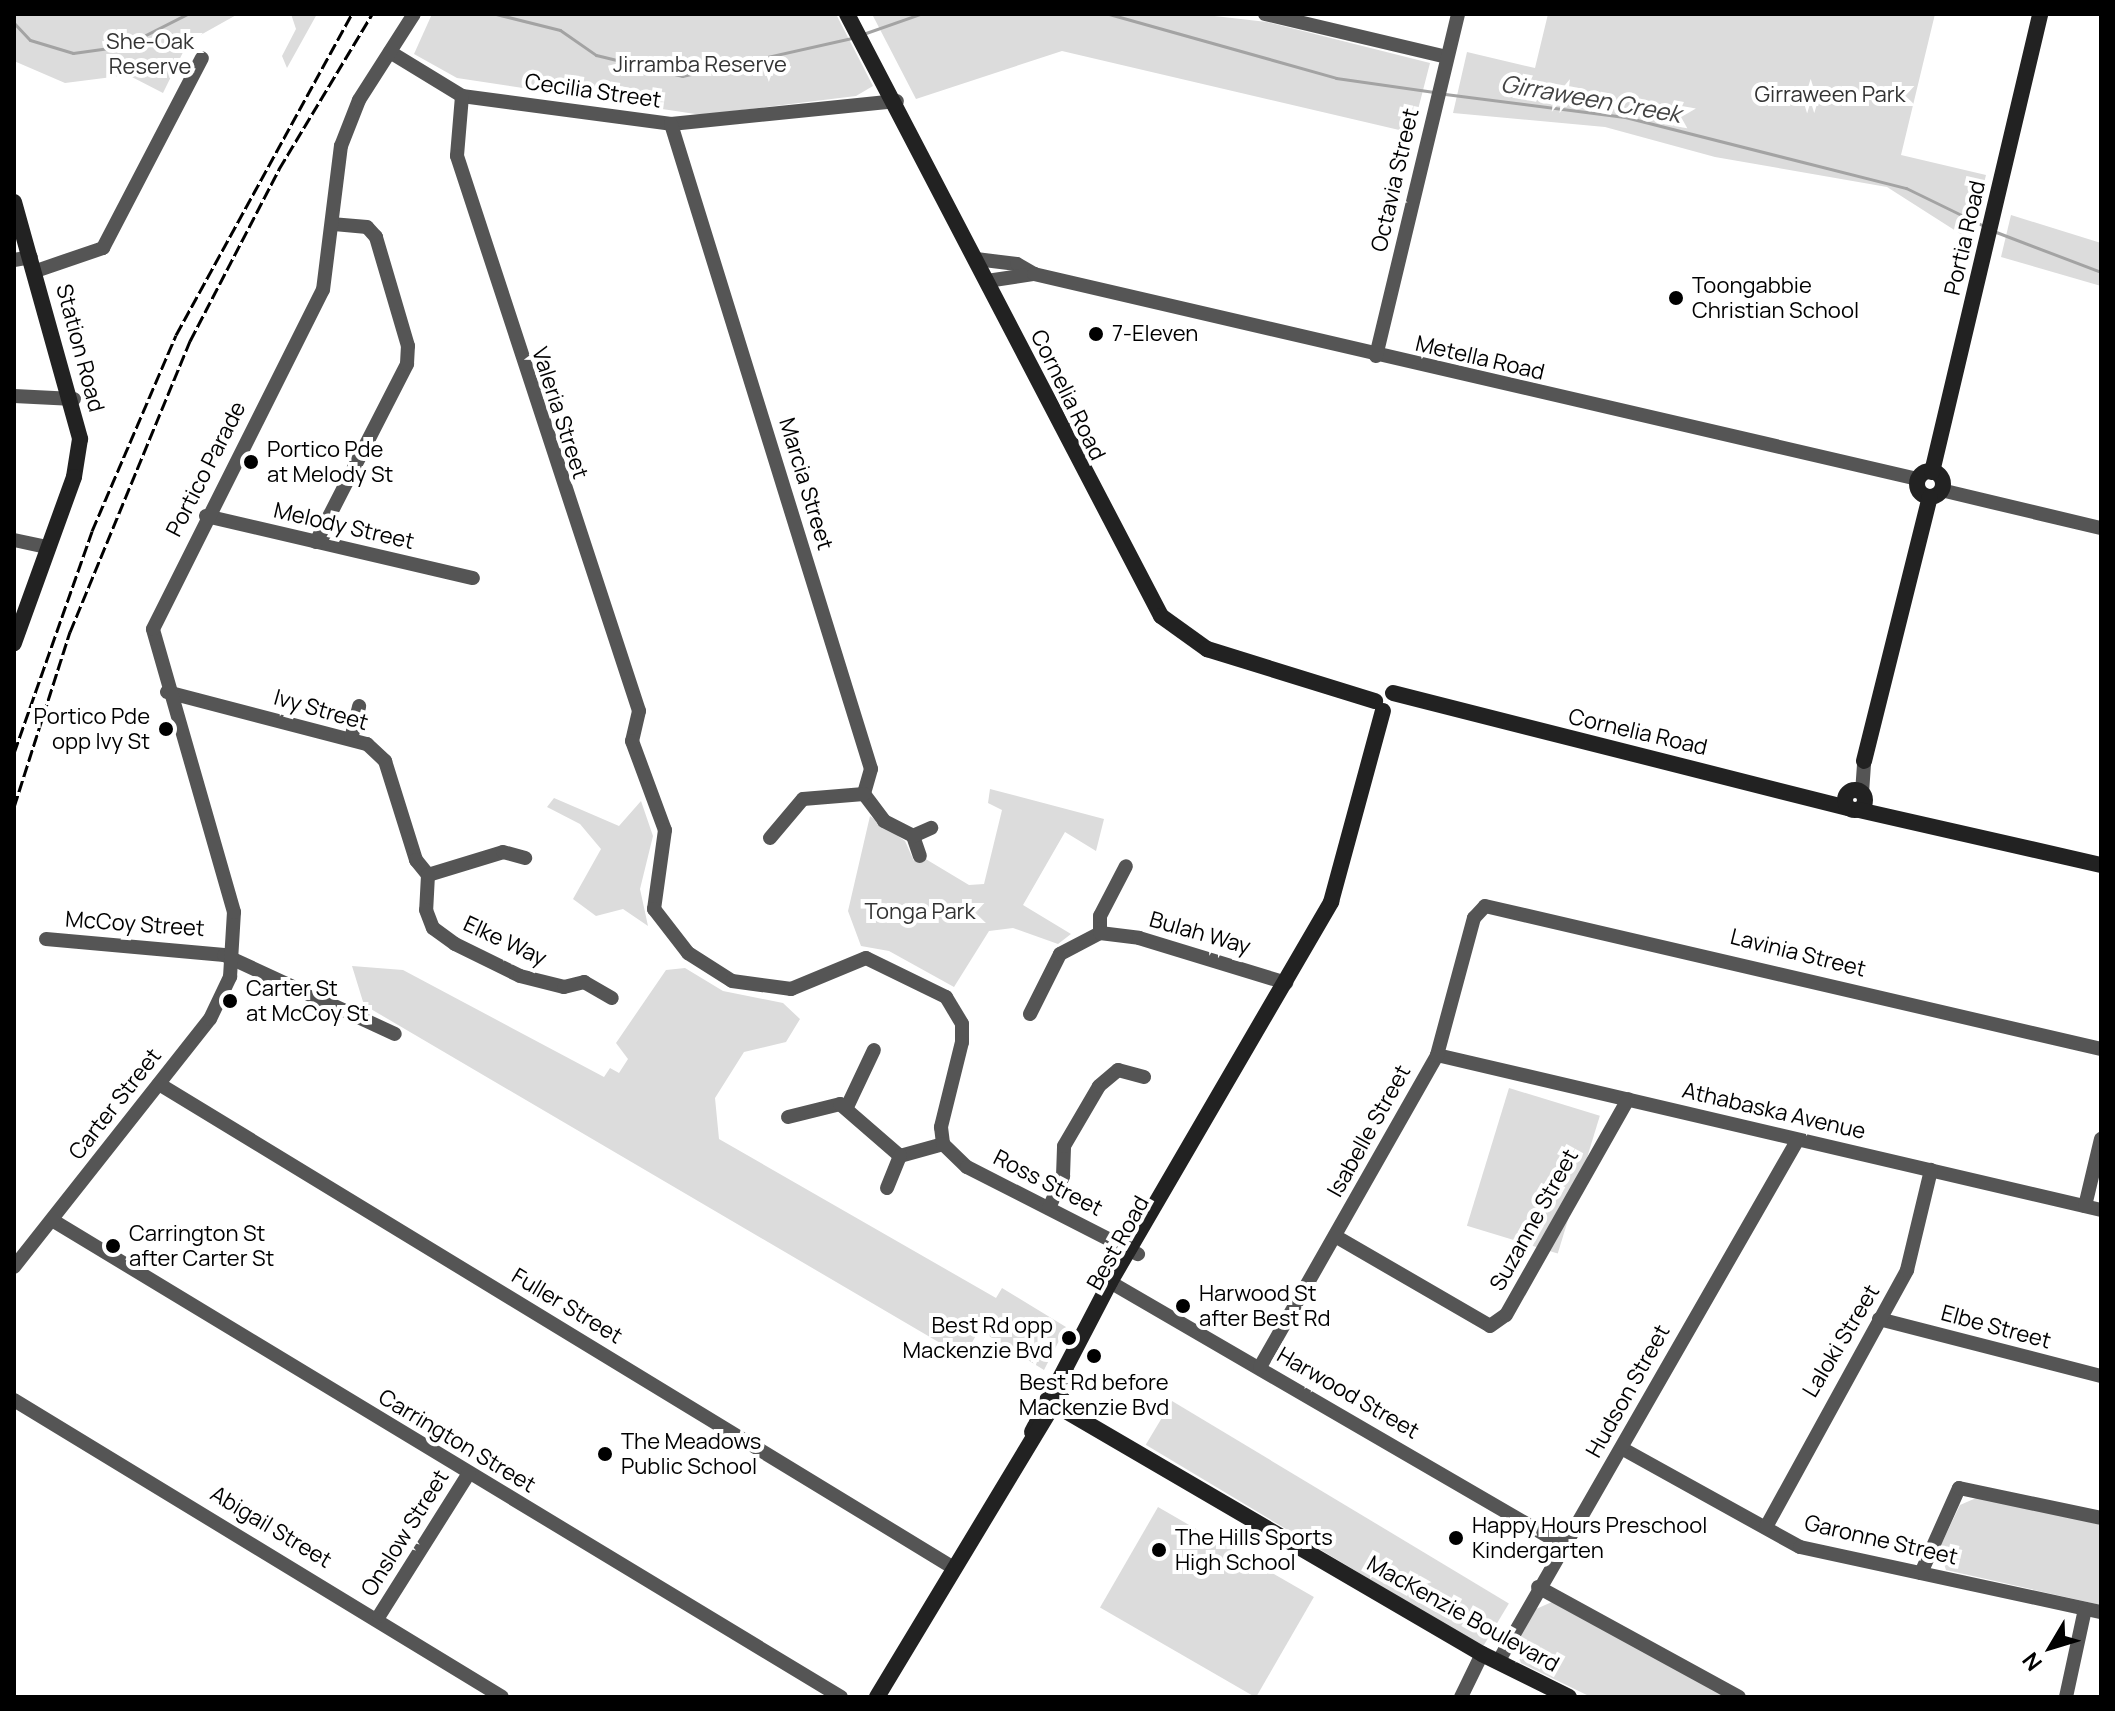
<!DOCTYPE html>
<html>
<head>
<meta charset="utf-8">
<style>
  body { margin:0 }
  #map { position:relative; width:2115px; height:1711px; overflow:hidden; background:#fff; font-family:Manrope,sans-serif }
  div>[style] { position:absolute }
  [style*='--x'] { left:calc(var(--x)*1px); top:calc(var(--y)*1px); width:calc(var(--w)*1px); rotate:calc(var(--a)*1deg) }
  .green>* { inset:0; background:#dcdcdc; transform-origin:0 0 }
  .stream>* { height:3px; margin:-1.5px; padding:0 1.5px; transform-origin:1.5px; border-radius:1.5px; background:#a3a3a3 }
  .street>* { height:14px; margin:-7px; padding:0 7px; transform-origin:7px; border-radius:7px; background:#555 }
  .secondary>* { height:16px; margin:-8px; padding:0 8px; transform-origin:8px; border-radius:8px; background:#222 }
  .secondary>.ring { margin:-8px; padding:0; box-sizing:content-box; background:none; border:16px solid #222; border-radius:50% }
  .rail>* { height:3px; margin-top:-1.5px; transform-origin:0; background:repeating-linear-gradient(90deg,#000 0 12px,transparent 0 16px) }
  .dots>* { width:22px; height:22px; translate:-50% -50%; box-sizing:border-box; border:4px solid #fff; border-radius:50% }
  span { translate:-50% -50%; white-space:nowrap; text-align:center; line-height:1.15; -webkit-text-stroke:8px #fff; paint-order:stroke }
  .park-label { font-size:22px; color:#333 }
  .street-label { font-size:22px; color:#000 }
  .poi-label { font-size:22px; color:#000 }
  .left { translate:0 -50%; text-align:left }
  .right { translate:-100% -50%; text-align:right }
  .water-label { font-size:24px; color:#444; font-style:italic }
  .frame { position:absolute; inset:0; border:16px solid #000; pointer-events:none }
  .north { position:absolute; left:2011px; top:1607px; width:80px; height:80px; -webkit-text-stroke:6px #fff; paint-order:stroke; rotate:232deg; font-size:22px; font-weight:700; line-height:32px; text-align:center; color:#000 }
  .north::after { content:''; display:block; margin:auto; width:28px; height:36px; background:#000; clip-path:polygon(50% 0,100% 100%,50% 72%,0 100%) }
</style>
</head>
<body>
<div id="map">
  <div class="green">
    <div style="clip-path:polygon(14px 14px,238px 14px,188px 42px,163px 93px,128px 75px,65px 83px,14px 61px)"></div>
    <div style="clip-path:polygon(291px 14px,317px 14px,287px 68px,282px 56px,296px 29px)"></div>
    <div style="clip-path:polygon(432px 14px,836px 14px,873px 86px,856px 96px,702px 115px,457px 78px,414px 54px)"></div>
    <div style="clip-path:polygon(872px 14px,1197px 14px,1267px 22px,1430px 63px,1412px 133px,1062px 51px,916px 99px)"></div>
    <div style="clip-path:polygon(1548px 14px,1935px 14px,1901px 155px,1986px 175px,1970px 240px,1887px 187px,1715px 157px,1605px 127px,1453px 113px,1467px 52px,1535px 68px)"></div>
    <div style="clip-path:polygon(2011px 215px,2101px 243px,2101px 286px,2001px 257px)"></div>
    <div style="clip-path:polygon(990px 789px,1104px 819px,1096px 851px,1065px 832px,1023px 905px,1071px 934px,1058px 944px,1013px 928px,989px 931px,954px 987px,889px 951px,861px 946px,848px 911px,870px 816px,905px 841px,914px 861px,924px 858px,969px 885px,984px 884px,1002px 810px,988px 803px)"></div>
    <div style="clip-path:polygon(554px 798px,619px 826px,641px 801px,653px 836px,640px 889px,648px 926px,623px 909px,596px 916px,573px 899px,601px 849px,580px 824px,547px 807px)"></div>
    <div style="clip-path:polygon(352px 966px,403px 970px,604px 1077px,610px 1068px,619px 1073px,628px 1059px,616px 1043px,666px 970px,685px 968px,723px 991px,783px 1003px,800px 1019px,786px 1042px,744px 1052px,715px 1098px,719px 1139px,996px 1298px,1002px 1288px,1066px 1327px,1044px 1370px,979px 1330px,964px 1357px,364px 1005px)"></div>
    <div style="left:1509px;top:1088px;width:95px;height:144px;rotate:17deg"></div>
    <div style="left:1172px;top:1401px;width:393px;height:51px;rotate:31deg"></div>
    <div style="clip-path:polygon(1983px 1495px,2101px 1525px,2101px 1605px,1946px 1570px,1939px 1549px,1960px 1505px)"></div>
    <div style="left:1158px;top:1507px;width:180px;height:116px;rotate:30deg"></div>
    <div style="clip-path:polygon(1552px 1602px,1728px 1697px,1591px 1697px,1521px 1663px,1514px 1647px,1536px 1609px)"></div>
  </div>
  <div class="stream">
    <div style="--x:496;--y:14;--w:66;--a:14"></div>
    <div style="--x:560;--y:30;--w:44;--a:34.8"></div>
    <div style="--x:596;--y:55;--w:89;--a:13.7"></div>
    <div style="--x:682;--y:76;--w:174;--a:-12.6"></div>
    <div style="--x:1109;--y:14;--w:236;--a:15.7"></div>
    <div style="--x:1336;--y:78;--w:99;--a:8.1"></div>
    <div style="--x:14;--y:23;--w:23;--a:47"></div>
    <div style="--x:30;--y:40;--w:45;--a:16.8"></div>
    <div style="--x:73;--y:53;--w:51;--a:-7.8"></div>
    <div style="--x:124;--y:46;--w:71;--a:-26.9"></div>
    <div style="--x:863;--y:34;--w:60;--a:-19.3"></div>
    <div style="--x:1445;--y:94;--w:181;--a:7.3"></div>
    <div style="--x:1625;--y:117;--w:290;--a:14.2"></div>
    <div style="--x:1906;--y:188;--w:85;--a:26"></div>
    <div style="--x:1996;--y:232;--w:112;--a:20.9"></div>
  </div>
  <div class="street">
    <div style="--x:1265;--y:14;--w:187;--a:13.3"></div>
    <div style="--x:390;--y:52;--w:84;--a:31.4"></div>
    <div style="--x:462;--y:96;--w:211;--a:7.6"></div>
    <div style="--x:671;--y:124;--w:227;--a:-5.8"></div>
    <div style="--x:462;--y:96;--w:60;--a:94.8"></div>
    <div style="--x:457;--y:156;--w:584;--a:71.84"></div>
    <div style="--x:639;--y:711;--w:31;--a:103"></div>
    <div style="--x:632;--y:741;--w:95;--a:69.7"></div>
    <div style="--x:665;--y:830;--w:80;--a:97.9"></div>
    <div style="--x:654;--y:909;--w:56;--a:52.3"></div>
    <div style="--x:688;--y:953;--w:52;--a:32.5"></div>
    <div style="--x:732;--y:981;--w:60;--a:7.7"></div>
    <div style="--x:791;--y:989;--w:81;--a:-22.5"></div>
    <div style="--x:866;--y:958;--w:89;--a:26"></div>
    <div style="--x:946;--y:997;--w:31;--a:59"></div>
    <div style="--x:962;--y:1024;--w:18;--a:90"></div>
    <div style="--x:962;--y:1042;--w:88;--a:103.9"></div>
    <div style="--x:941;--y:1127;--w:17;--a:83"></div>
    <div style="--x:671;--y:124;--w:675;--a:72.77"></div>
    <div style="--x:871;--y:769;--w:26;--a:106"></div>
    <div style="--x:864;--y:794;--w:34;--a:53"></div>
    <div style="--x:884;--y:821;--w:33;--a:27"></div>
    <div style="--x:913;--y:836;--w:21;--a:71"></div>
    <div style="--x:976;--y:259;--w:41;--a:7"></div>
    <div style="--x:1017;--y:264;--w:20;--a:30"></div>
    <div style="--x:14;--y:260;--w:17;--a:-10"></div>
    <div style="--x:36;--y:271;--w:71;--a:-18.9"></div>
    <div style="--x:103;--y:248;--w:214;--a:-62.5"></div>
    <div style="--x:987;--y:281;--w:48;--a:-8.5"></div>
    <div style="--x:1034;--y:274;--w:907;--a:13.06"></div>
    <div style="--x:1376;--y:356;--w:352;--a:-76.5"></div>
    <div style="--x:14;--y:396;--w:60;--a:2.9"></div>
    <div style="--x:1941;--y:490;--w:164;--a:13.4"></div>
    <div style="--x:206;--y:516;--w:274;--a:13.1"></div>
    <div style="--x:14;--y:540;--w:34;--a:12"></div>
    <div style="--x:316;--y:542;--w:200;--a:-62.9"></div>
    <div style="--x:407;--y:364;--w:18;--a:-87"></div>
    <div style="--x:408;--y:346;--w:114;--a:-106.4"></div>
    <div style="--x:376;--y:237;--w:13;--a:-132"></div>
    <div style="--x:367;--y:227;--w:33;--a:-175"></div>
    <div style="--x:167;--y:692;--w:207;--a:14.6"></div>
    <div style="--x:367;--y:744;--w:25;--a:43"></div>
    <div style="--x:385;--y:761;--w:104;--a:72.6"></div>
    <div style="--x:416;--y:860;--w:19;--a:51"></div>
    <div style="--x:351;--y:739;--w:34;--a:-76"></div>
    <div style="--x:1862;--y:793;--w:32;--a:-86"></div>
    <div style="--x:913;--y:836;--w:20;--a:-24"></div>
    <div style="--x:770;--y:838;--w:51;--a:-49.8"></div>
    <div style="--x:803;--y:799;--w:61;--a:-4.7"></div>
    <div style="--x:428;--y:875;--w:35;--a:93"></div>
    <div style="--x:426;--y:910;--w:19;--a:69"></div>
    <div style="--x:433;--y:928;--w:27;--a:36"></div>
    <div style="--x:455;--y:944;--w:72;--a:26.2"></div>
    <div style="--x:520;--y:976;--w:45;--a:14"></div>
    <div style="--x:564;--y:987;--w:21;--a:-14"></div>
    <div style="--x:584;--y:982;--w:32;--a:30"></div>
    <div style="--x:428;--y:875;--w:78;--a:-17"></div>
    <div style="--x:503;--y:852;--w:23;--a:15"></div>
    <div style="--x:1100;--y:933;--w:17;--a:-90"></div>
    <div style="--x:1100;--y:916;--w:56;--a:-62.5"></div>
    <div style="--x:46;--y:939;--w:179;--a:5.1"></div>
    <div style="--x:224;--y:955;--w:188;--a:24.8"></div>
    <div style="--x:1030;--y:1014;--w:67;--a:-63.4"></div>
    <div style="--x:1060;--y:954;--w:45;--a:-27.7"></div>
    <div style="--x:1100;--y:933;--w:39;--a:7"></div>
    <div style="--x:1139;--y:938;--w:154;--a:17"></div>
    <div style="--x:1437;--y:1055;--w:682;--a:13.14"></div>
    <div style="--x:159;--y:1084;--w:929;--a:31.34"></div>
    <div style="--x:847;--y:1107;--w:63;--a:-64.7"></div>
    <div style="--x:788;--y:1117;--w:54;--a:-14"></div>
    <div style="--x:840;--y:1104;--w:79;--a:40.9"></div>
    <div style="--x:900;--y:1156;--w:45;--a:-15.6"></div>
    <div style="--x:943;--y:1144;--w:33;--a:44"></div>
    <div style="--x:967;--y:1167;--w:192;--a:27"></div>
    <div style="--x:887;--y:1188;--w:35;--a:-68"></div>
    <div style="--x:2085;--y:1206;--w:69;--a:-76.6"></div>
    <div style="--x:1049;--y:1208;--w:35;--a:-66"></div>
    <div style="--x:1063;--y:1176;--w:30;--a:-88"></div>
    <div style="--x:1064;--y:1146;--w:69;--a:-59.7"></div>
    <div style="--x:1099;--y:1086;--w:25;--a:-40"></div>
    <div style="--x:1118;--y:1070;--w:27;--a:15"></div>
    <div style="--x:52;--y:1220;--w:922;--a:31.16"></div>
    <div style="--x:1335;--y:1236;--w:179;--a:30.1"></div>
    <div style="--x:1490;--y:1326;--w:19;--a:-35"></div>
    <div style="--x:1506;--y:1315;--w:248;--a:-60.5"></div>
    <div style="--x:14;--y:1267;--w:316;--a:-51.7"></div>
    <div style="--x:210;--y:1019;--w:47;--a:-64.5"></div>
    <div style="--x:230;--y:977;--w:65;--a:-86.5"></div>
    <div style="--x:234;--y:912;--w:294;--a:-106"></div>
    <div style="--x:153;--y:629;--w:379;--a:-63.4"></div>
    <div style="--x:323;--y:290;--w:145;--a:-82.9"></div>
    <div style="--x:341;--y:146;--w:49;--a:-68.6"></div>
    <div style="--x:359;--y:100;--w:102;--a:-57.4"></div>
    <div style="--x:1110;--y:1282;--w:524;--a:30.14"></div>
    <div style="--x:1879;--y:1319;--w:229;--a:14.4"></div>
    <div style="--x:1260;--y:1367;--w:359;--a:-60.4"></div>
    <div style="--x:1437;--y:1055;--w:142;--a:-74.9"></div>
    <div style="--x:1474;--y:918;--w:16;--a:-47"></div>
    <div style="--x:1485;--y:906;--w:632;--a:13.07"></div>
    <div style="--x:14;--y:1400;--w:571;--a:31.32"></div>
    <div style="--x:1623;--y:1449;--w:202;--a:29"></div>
    <div style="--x:1800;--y:1547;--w:308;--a:12.2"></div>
    <div style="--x:1766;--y:1527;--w:293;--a:-61.2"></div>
    <div style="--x:1907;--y:1270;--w:103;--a:-76.5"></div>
    <div style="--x:1921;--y:1573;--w:93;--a:-65.9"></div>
    <div style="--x:1959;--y:1488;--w:145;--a:11.9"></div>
    <div style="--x:1538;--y:1587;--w:229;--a:28.7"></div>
    <div style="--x:379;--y:1616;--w:169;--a:-57.8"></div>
    <div style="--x:1498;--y:1662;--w:601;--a:-60.15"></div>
    <div style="--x:1461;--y:1697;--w:48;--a:-64"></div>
    <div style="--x:2066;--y:1697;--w:90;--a:-77.8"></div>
  </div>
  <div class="secondary">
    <div style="--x:847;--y:14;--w:679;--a:62.45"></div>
    <div style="--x:1161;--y:616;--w:57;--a:35.7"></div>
    <div style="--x:1207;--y:649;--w:176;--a:17.2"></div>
    <div style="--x:14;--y:202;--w:246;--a:74.4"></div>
    <div style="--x:80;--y:439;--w:38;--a:99"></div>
    <div style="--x:74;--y:477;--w:177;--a:109.9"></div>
    <div class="ring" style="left:1917px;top:471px;width:10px;height:10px"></div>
    <div style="--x:1932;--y:472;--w:471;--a:-76.7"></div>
    <div style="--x:1393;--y:693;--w:469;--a:14.2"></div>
    <div style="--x:1864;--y:761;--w:272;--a:-76"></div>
    <div class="ring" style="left:1845px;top:790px;width:4px;height:4px"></div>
    <div style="--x:1859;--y:810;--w:248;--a:12.8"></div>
    <div style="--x:1047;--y:1400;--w:504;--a:30.28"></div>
    <div style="--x:1482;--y:1654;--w:97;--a:26.3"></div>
    <div style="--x:1032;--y:1432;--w:169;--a:-62.5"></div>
    <div style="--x:1110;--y:1282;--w:440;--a:-59.8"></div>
    <div style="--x:1331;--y:902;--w:198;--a:-74.8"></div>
    <div style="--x:877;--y:1697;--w:374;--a:-58.9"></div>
  </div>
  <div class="rail">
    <div style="--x:14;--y:753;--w:235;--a:-70.6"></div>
    <div style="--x:92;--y:531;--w:213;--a:-66.8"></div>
    <div style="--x:176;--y:335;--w:366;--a:-61.3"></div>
    <div style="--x:14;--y:807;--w:184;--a:-72.3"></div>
    <div style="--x:70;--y:632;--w:315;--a:-67.6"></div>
    <div style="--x:190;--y:341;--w:194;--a:-62.6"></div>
    <div style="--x:279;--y:169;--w:181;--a:-59"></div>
  </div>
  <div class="dots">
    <div style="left:1676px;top:298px;background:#000"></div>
    <div style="left:1096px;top:334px;background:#000"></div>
    <div style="left:251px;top:462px;background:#000"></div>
    <div style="left:166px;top:729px;background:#000"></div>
    <div style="left:230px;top:1001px;background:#000"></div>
    <div style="left:113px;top:1246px;background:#000"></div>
    <div style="left:1183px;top:1306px;background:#000"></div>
    <div style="left:1069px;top:1338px;background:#000"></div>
    <div style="left:1094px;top:1356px;background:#000"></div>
    <div style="left:605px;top:1454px;background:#000"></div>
    <div style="left:1456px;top:1538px;background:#000"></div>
    <div style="left:1159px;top:1550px;background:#000"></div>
  </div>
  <div class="park-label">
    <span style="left:150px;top:54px">She-Oak<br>Reserve</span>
    <span style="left:700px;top:65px">Jirramba Reserve</span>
    <span style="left:1830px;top:95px">Girraween Park</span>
    <span style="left:920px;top:912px">Tonga Park</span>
  </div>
  <div class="street-label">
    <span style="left:593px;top:91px;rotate:8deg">Cecilia Street</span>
    <span style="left:1395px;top:180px;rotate:-77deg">Octavia Street</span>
    <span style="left:1965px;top:238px;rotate:-77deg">Portia Road</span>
    <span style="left:80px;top:348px;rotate:75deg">Station Road</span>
    <span style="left:1480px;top:358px;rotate:13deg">Metella Road</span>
    <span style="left:1068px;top:395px;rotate:64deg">Cornelia Road</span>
    <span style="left:560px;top:413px;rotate:72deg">Valeria Street</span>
    <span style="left:206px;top:469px;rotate:-63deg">Portico Parade</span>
    <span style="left:806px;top:484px;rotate:73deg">Marcia Street</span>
    <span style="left:344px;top:526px;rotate:13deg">Melody Street</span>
    <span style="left:321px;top:710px;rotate:16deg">Ivy Street</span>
    <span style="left:1638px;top:732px;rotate:13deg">Cornelia Road</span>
    <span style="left:135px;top:924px;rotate:4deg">McCoy Street</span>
    <span style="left:1200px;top:933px;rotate:16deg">Bulah Way</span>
    <span style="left:505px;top:941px;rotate:25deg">Elke Way</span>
    <span style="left:1798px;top:953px;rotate:14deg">Lavinia Street</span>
    <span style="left:115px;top:1104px;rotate:-52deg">Carter Street</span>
    <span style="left:1774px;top:1111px;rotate:13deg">Athabaska Avenue</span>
    <span style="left:1369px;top:1131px;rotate:-61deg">Isabelle Street</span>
    <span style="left:1048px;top:1183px;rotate:27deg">Ross Street</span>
    <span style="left:1534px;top:1220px;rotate:-61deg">Suzanne Street</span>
    <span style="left:1118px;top:1243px;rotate:-61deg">Best Road</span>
    <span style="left:567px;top:1306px;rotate:31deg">Fuller Street</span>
    <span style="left:1996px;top:1327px;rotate:15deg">Elbe Street</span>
    <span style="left:1841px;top:1341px;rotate:-59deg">Laloki Street</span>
    <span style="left:1628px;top:1391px;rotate:-61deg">Hudson Street</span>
    <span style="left:1348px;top:1393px;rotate:30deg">Harwood Street</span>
    <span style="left:457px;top:1441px;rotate:31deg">Carrington Street</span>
    <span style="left:271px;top:1527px;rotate:31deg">Abigail Street</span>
    <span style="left:405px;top:1533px;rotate:-58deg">Onslow Street</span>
    <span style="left:1881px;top:1540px;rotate:13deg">Garonne Street</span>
    <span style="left:1463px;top:1614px;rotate:29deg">MacKenzie Boulevard</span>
  </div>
  <div class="poi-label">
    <span class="left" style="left:1692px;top:298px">Toongabbie<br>Christian School</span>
    <span class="left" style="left:1112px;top:334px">7-Eleven</span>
    <span class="left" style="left:267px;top:462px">Portico Pde<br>at Melody St</span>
    <span class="right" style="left:150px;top:729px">Portico Pde<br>opp Ivy St</span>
    <span class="left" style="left:246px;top:1001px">Carter St<br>at McCoy St</span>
    <span class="left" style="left:129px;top:1246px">Carrington St<br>after Carter St</span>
    <span class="left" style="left:1199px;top:1306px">Harwood St<br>after Best Rd</span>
    <span class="right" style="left:1053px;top:1338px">Best Rd opp<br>Mackenzie Bvd</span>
    <span style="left:1094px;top:1395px">Best Rd before<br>Mackenzie Bvd</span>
    <span class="left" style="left:621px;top:1454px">The Meadows<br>Public School</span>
    <span class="left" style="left:1472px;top:1538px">Happy Hours Preschool<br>Kindergarten</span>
    <span class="left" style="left:1175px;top:1550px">The Hills Sports<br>High School</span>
  </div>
  <div class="water-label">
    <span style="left:1591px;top:98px;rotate:10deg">Girraween Creek</span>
  </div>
  <div class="frame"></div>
  <div class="north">N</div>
</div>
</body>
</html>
